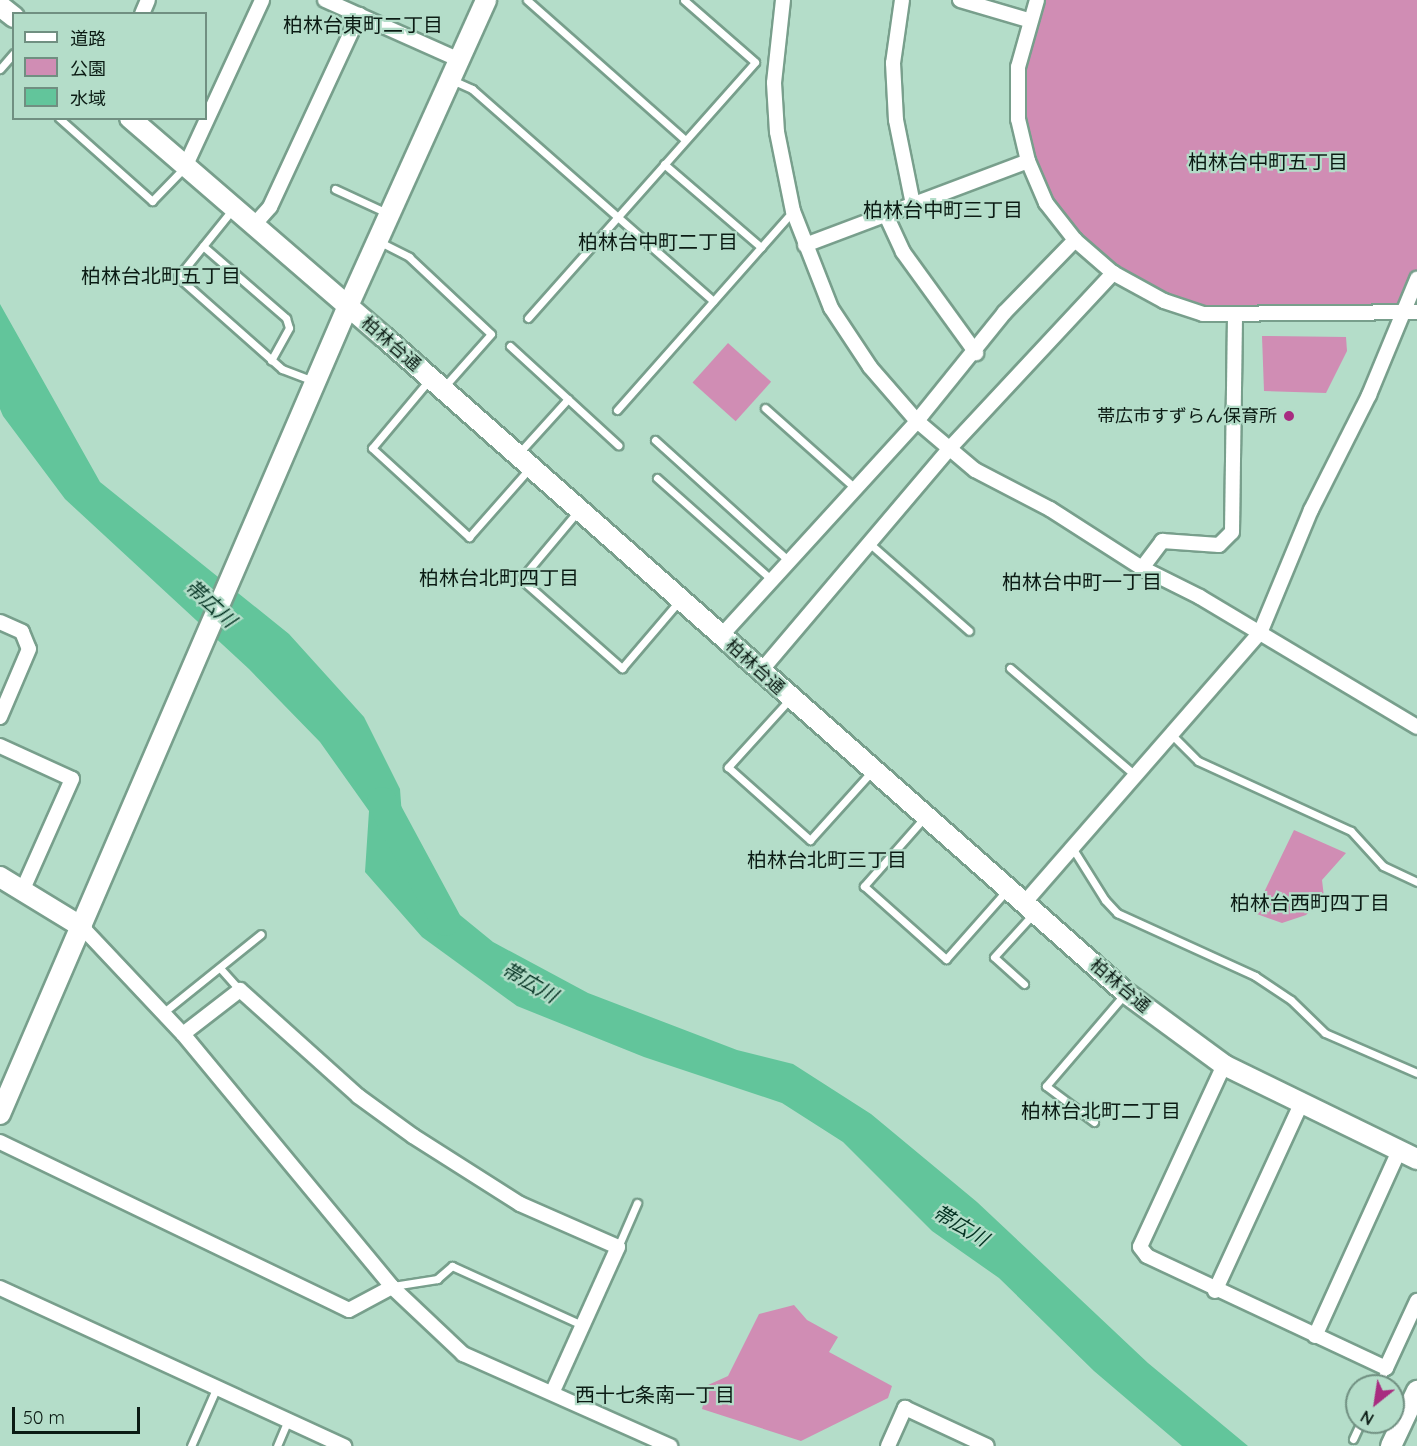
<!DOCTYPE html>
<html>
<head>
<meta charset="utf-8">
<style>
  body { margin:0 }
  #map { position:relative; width:1417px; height:1446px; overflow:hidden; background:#b4ddc9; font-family:Quicksand,"Noto Sans JP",sans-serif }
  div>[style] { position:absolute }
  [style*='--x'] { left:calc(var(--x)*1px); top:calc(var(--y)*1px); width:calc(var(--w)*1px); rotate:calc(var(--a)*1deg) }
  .green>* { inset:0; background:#d08db4; transform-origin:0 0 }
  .water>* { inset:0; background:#62c59b }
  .river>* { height:30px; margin:-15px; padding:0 15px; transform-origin:15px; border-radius:15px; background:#62c59b }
  .roads { filter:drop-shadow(2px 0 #789f8c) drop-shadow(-2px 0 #789f8c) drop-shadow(0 2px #789f8c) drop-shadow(0 -2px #789f8c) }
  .lane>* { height:7px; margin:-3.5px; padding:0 3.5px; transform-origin:3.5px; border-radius:3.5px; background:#fff }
  .street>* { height:14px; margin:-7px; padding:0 7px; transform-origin:7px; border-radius:7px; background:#fff }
  .secondary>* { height:20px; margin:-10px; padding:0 10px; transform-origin:10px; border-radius:10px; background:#fff }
  .dots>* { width:16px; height:16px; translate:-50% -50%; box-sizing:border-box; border:3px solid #b4ddc9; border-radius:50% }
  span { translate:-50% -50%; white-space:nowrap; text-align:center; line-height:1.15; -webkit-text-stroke:4.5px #b4ddc9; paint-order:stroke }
  .street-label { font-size:18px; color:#0b1b14 }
  .poi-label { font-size:18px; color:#0b1b14 }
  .right { translate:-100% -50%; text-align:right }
  .neighbourhood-label { font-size:20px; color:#0b1b14 }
  .water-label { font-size:20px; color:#053323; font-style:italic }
  .legend { position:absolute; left:12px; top:12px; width:195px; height:108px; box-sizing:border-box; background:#b4ddc9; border:2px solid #708f81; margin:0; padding:8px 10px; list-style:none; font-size:18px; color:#0b1b14 }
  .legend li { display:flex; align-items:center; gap:12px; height:30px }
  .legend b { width:30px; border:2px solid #708f81 }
  .north { position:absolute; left:1345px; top:1374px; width:60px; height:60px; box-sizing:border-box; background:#b4ddc9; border:2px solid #708f81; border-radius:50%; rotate:210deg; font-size:16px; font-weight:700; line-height:24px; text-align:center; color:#0b1b14 }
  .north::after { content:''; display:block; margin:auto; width:21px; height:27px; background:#a82c80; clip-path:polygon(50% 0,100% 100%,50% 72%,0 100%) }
  .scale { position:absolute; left:12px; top:1407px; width:128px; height:27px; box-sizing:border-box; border:3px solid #0b1b14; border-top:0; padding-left:8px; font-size:18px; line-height:21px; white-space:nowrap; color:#0b1b14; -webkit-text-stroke:4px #b4ddc9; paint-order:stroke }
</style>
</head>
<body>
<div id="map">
  <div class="green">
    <div style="clip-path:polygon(1037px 0,1417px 0,1417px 279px,1402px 312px,1203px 314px,1113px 273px,1046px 203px,1018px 119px,1028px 20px)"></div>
    <div style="clip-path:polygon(1262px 336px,1346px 337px,1347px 351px,1326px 393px,1264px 391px)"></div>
    <div style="left:728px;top:343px;width:58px;height:53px;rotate:42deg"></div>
    <div style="clip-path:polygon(1294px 830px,1346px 853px,1322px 880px,1324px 897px,1306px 915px,1282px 923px,1254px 913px)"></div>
    <div style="clip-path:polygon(794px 1305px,807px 1320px,838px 1337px,829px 1352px,892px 1386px,888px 1398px,801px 1441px,702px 1409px,708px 1385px,728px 1376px,759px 1314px)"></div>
  </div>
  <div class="water">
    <div style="clip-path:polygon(0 304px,100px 482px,289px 634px,364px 717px,400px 789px,406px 871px,493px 942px,588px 993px,737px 1050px,793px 1064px,871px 1114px,977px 1202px,1148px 1363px,1248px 1446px,1182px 1446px,1094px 1371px,999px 1278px,932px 1231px,843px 1142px,782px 1103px,644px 1057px,517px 1006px,422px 937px,365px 872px,369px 811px,320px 742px,249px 669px,65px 499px,3px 416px,0 409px)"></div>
  </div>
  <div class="river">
    <div style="--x:382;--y:802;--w:135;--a:61.7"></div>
  </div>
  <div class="roads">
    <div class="lane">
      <div style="--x:527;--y:0;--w:211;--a:41.5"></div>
      <div style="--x:0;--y:69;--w:21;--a:-49"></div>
      <div style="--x:452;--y:80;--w:22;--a:24"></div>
      <div style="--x:472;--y:89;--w:321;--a:41.3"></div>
      <div style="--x:59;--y:118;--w:125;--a:41.7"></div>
      <div style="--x:152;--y:201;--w:47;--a:-45.9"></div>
      <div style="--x:664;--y:164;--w:128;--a:40.6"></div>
      <div style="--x:335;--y:189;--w:57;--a:24.8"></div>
      <div style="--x:232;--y:210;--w:86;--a:128.9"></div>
      <div style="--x:178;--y:277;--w:139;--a:41.5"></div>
      <div style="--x:282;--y:369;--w:33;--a:21"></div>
      <div style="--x:380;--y:242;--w:33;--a:27"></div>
      <div style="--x:409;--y:257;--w:112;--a:43.2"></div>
      <div style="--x:491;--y:334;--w:71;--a:131.6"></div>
      <div style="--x:203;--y:246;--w:110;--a:40.9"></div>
      <div style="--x:286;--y:318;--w:10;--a:73"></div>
      <div style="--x:289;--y:328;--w:37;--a:119"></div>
      <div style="--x:528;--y:318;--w:342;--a:-48.4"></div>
      <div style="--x:755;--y:62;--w:94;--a:-138.9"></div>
      <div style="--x:510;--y:346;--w:147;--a:42.5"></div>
      <div style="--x:430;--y:379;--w:90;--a:130"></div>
      <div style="--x:372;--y:448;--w:132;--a:42.5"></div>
      <div style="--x:469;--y:537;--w:91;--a:-48.6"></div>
      <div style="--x:765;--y:408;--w:122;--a:41.7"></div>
      <div style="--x:617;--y:410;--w:266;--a:-48.5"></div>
      <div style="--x:655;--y:440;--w:181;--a:42.1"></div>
      <div style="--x:519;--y:453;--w:73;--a:-47.8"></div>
      <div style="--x:657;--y:478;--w:154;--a:41.6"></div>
      <div style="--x:578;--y:511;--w:89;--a:130"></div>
      <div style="--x:521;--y:579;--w:135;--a:41.4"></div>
      <div style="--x:622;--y:668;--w:89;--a:-49.5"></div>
      <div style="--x:869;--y:543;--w:133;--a:41.3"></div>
      <div style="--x:1010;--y:668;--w:166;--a:40.6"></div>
      <div style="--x:789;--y:700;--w:91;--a:132.3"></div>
      <div style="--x:728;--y:767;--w:110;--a:41.7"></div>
      <div style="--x:810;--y:840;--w:94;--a:-48"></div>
      <div style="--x:1171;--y:734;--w:38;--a:45"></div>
      <div style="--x:1198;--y:761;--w:168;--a:24.6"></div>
      <div style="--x:1351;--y:831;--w:47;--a:47.6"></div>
      <div style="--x:1383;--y:866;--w:38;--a:25"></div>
      <div style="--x:924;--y:818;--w:91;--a:131.4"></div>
      <div style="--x:864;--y:886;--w:110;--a:41.7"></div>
      <div style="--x:946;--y:959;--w:92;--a:-48.5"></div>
      <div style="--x:1073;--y:849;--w:60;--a:57.9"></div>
      <div style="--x:1105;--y:900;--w:18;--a:47"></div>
      <div style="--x:1117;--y:913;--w:152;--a:24.5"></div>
      <div style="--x:1255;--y:976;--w:43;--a:33.7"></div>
      <div style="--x:1291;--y:1000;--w:47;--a:44.1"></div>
      <div style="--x:1325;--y:1033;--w:100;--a:23.5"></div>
      <div style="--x:220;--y:968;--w:30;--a:48"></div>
      <div style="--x:1024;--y:984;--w:40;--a:-138"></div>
      <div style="--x:994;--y:957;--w:59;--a:-47.7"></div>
      <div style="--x:164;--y:1012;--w:124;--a:-38.8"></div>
      <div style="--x:1094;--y:1122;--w:60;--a:-143.1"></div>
      <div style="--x:1046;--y:1086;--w:120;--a:-49.4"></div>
      <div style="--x:618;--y:1247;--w:48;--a:-66.6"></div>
      <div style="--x:393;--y:1286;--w:45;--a:-9"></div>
      <div style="--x:437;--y:1279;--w:20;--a:-41"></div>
      <div style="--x:452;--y:1266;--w:143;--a:24.4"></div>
      <div style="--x:1377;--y:1386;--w:20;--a:-63"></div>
      <div style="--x:1353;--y:1439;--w:19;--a:-65"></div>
      <div style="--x:191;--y:1446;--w:62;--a:-66.3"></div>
      <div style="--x:277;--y:1446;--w:28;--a:-67"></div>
    </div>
    <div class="street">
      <div style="--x:325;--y:0;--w:148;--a:24"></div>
      <div style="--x:783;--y:0;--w:83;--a:96.2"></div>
      <div style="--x:774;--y:83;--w:49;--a:86.5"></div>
      <div style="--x:777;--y:132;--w:81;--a:78.6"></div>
      <div style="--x:793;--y:211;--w:104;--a:68.6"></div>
      <div style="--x:831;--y:308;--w:71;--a:56.5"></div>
      <div style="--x:870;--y:367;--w:72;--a:49"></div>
      <div style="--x:917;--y:421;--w:76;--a:40.2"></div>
      <div style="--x:975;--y:470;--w:85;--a:27.5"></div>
      <div style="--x:1050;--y:509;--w:109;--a:32.7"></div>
      <div style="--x:1142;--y:568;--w:65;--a:26.6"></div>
      <div style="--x:1200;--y:597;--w:253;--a:30.9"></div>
      <div style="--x:902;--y:0;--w:64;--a:98.1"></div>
      <div style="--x:893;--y:63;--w:57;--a:87"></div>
      <div style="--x:896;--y:120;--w:86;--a:78.6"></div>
      <div style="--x:960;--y:0;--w:71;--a:16.4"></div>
      <div style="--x:1037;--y:0;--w:70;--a:105.8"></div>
      <div style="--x:1018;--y:67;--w:52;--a:90"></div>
      <div style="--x:1018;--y:119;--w:43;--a:76.6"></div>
      <div style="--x:1028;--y:161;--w:46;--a:66.8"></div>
      <div style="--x:1046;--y:203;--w:47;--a:51.9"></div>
      <div style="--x:1075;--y:240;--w:50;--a:41"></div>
      <div style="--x:1113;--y:273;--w:58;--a:28.8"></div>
      <div style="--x:1164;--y:301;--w:41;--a:18.4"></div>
      <div style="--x:1203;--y:314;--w:214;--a:-0.5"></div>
      <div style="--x:142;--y:14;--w:15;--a:-67"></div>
      <div style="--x:185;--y:167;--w:184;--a:-65.2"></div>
      <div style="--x:885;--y:213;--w:43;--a:65.2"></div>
      <div style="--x:903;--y:252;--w:125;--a:54.1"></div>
      <div style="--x:253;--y:226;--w:25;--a:-48"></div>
      <div style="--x:270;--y:207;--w:212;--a:-65.1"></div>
      <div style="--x:805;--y:245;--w:238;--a:-20.6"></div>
      <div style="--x:1142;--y:568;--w:34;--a:-53"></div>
      <div style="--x:1162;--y:541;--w:57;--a:4"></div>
      <div style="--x:1219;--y:545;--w:18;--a:-45"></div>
      <div style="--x:1232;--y:532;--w:217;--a:-89.2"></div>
      <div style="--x:0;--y:622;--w:24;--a:24"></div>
      <div style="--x:22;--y:632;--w:18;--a:68"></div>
      <div style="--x:29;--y:649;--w:74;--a:113.1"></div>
      <div style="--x:721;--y:636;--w:291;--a:-47.6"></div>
      <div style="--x:917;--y:421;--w:139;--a:-51.1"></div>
      <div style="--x:1004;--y:313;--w:102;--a:-45.8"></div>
      <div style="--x:760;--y:672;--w:292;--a:-49.7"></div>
      <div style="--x:949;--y:449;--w:241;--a:-47"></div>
      <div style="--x:0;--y:746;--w:79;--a:24.6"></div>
      <div style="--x:72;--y:779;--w:120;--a:114"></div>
      <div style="--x:1025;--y:902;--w:357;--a:-48.9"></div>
      <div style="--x:1260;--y:633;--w:133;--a:-67.5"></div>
      <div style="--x:1311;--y:510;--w:129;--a:-63.2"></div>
      <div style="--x:1369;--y:395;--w:126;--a:-67.5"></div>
      <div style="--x:82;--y:927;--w:147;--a:46.7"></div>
      <div style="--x:183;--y:1034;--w:72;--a:-37.7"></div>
      <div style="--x:240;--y:990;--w:159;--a:41.9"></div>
      <div style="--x:358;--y:1096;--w:68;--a:36"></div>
      <div style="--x:413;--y:1136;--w:127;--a:32.4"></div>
      <div style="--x:520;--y:1204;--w:107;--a:23.7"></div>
      <div style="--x:618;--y:1247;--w:160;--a:114.3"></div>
      <div style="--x:183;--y:1034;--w:328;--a:50.4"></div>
      <div style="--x:1224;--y:1065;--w:200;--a:114.8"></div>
      <div style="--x:1140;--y:1247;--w:11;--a:52"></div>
      <div style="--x:1147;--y:1256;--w:264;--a:25.1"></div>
      <div style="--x:1386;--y:1368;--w:74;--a:-65.2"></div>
      <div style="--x:0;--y:1142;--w:387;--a:25.7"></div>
      <div style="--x:349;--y:1310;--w:49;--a:-28.1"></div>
      <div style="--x:392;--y:1287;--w:98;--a:43.3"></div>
      <div style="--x:463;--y:1354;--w:227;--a:24"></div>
      <div style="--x:0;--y:1288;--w:379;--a:24.7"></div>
      <div style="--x:1215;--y:1291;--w:206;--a:-65.3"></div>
      <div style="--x:1315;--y:1336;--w:203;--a:-65.6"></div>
      <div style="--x:888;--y:1446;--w:42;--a:-65.9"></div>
      <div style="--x:905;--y:1408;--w:90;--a:24.9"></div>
    </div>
    <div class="secondary">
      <div style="--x:0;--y:6;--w:18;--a:38"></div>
      <div style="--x:130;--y:118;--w:335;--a:40.8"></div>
      <div style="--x:384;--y:337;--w:990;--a:41.48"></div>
      <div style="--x:1126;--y:993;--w:122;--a:36.3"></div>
      <div style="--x:1224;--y:1065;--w:215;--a:26"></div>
      <div style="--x:0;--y:877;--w:96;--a:31.4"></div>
      <div style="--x:0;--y:1114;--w:880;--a:-66.7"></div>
      <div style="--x:348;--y:306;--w:336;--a:-65.7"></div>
      <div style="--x:1391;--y:1446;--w:61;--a:-64.7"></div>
    </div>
  </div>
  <div class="dots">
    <div style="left:1289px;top:416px;background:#a82c80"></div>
  </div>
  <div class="street-label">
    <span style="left:391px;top:344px;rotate:41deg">柏林台通</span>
    <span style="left:755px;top:667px;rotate:42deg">柏林台通</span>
    <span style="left:1120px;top:986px;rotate:40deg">柏林台通</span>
  </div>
  <div class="poi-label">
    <span class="right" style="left:1277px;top:416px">帯広市すずらん保育所</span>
  </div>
  <div class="neighbourhood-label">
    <span style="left:363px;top:24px">柏林台東町二丁目</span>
    <span style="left:1268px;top:161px">柏林台中町五丁目</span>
    <span style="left:943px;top:209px">柏林台中町三丁目</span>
    <span style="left:658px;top:241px">柏林台中町二丁目</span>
    <span style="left:161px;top:275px">柏林台北町五丁目</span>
    <span style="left:499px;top:577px">柏林台北町四丁目</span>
    <span style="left:1082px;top:581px">柏林台中町一丁目</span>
    <span style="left:827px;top:859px">柏林台北町三丁目</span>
    <span style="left:1310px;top:902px">柏林台西町四丁目</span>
    <span style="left:1101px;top:1110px">柏林台北町二丁目</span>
    <span style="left:655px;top:1394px">西十七条南一丁目</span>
  </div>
  <div class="water-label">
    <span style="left:211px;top:603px;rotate:42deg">帯広川</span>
    <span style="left:530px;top:982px;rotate:30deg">帯広川</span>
    <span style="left:961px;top:1225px;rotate:31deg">帯広川</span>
  </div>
  <ul class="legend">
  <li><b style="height:8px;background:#fff"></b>道路</li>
  <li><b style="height:16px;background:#d08db4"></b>公園</li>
  <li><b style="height:16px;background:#62c59b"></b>水域</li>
  </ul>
  <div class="north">N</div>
  <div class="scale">50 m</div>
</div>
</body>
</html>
